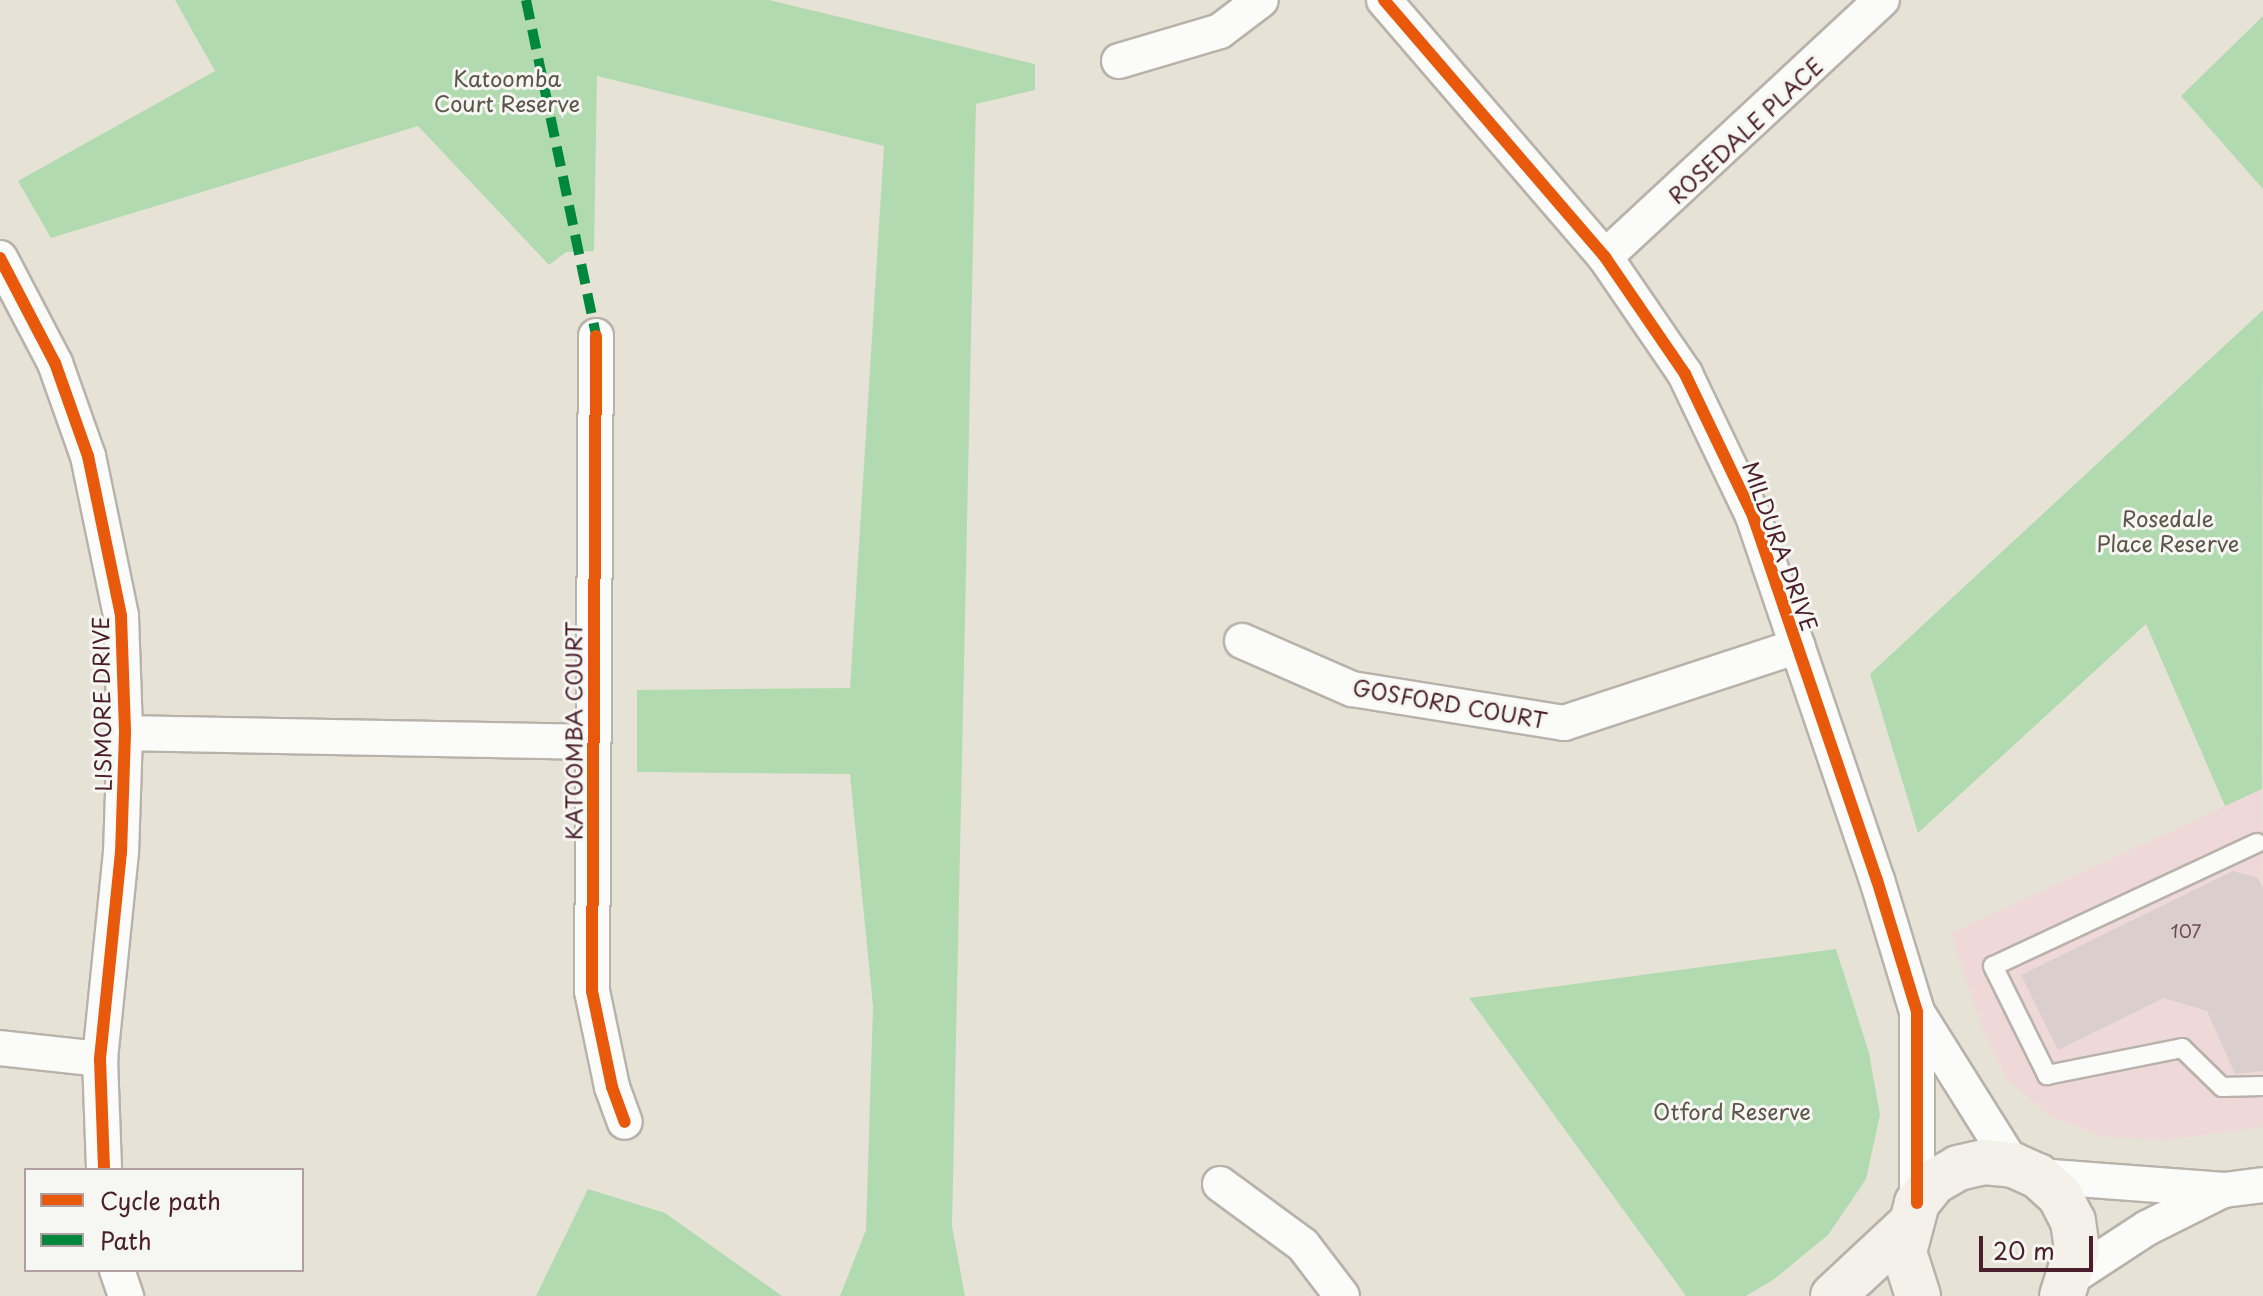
<!DOCTYPE html>
<html>
<head>
<meta charset="utf-8">
<style>
  body { margin:0 }
  #map { position:relative; width:2263px; height:1296px; overflow:hidden; background:#e6e3d6; font-family:"Playpen Sans",sans-serif }
  div>[style] { position:absolute }
  [style*='--x'] { left:calc(var(--x)*1px); top:calc(var(--y)*1px); width:calc(var(--w)*1px); rotate:calc(var(--a)*1deg) }
  .built>* { inset:0; background:#eed8d8 }
  .green>* { inset:0; background:#b2dab0 }
  .building>* { inset:0; background:#dbcfce }
  .roads { filter:drop-shadow(2px 0 #b8b2ab) drop-shadow(-2px 0 #b8b2ab) drop-shadow(0 2px #b8b2ab) drop-shadow(0 -2px #b8b2ab) }
  .lane>* { height:18px; margin:-9px; padding:0 9px; transform-origin:9px; border-radius:9px; background:#fbfbf9 }
  .street>* { height:34px; margin:-17px; padding:0 17px; transform-origin:17px; border-radius:17px; background:#fbfbf9 }
  .secondary>* { height:44px; margin:-22px; padding:0 22px; transform-origin:22px; border-radius:22px; background:#f4f1ea }
  .quiet>* { height:10px; margin-top:-5px; transform-origin:0; background:repeating-linear-gradient(90deg,#00873e 0 20px,transparent 0 30px) }
  .cycleway>* { height:12px; margin:-6px; padding:0 6px; transform-origin:6px; border-radius:6px; background:#e8590c }
  span { translate:-50% -50%; white-space:nowrap; text-align:center; line-height:1.15; -webkit-text-stroke:6px #f6f6f2; paint-order:stroke }
  .number-label { font-size:18px; color:#6e4b54 }
  .number-label span { -webkit-text-stroke-width:0 }
  .park-label { font-size:22px; color:#5c5549 }
  .street-label { font-size:22px; color:#4a1f2b }
  .legend { position:absolute; left:24px; top:1168px; width:280px; height:104px; box-sizing:border-box; background:#f6f6f2; border:2px solid #b1a0a2; margin:0; padding:10px 14px; list-style:none; font-size:24px; color:#4a1f2b }
  .legend li { display:flex; align-items:center; gap:16px; height:40px }
  .legend b { width:40px; border:2px solid #b1a0a2 }
  .scale { position:absolute; left:1979px; top:1236px; width:114px; height:36px; box-sizing:border-box; border:4px solid #4a1f2b; border-top:0; padding-left:10px; font-size:24px; line-height:28px; white-space:nowrap; color:#4a1f2b; -webkit-text-stroke:6px #f6f6f2; paint-order:stroke }
</style>
</head>
<body>
<div id="map">
  <div class="built">
    <div style="clip-path:polygon(2262px 789px,2263px 1127px,2167px 1140px,2103px 1137px,2050px 1116px,2007px 1080px,1983px 1030px,1951px 933px)"></div>
  </div>
  <div class="green">
    <div style="clip-path:polygon(175px 0,769px 0,1035px 64px,1035px 90px,976px 104px,952px 1226px,965px 1296px,840px 1296px,866px 1230px,873px 1006px,850px 774px,637px 772px,637px 690px,850px 688px,884px 146px,597px 76px,594px 251px,566px 252px,549px 265px,418px 126px,51px 238px,18px 181px,215px 71px)"></div>
    <div style="clip-path:polygon(2263px 16px,2263px 189px,2181px 96px)"></div>
    <div style="clip-path:polygon(2263px 310px,2262px 789px,2225px 806px,2146px 624px,1918px 833px,1870px 674px)"></div>
    <div style="clip-path:polygon(1836px 949px,1869px 1053px,1880px 1115px,1866px 1179px,1828px 1235px,1773px 1280px,1746px 1296px,1686px 1296px,1469px 998px)"></div>
    <div style="clip-path:polygon(588px 1189px,665px 1213px,782px 1296px,536px 1296px)"></div>
  </div>
  <div class="building">
    <div style="clip-path:polygon(2233px 871px,2258px 878px,2263px 888px,2263px 1071px,2235px 1074px,2207px 1011px,2164px 998px,2058px 1050px,2021px 975px)"></div>
  </div>
  <div class="roads">
    <div class="lane">
      <div style="--x:2257;--y:843;--w:291;--a:155"></div>
      <div style="--x:1993;--y:966;--w:122;--a:63.6"></div>
      <div style="--x:2047;--y:1075;--w:138;--a:-11.3"></div>
      <div style="--x:2182;--y:1048;--w:56;--a:44.3"></div>
      <div style="--x:2222;--y:1087;--w:41;--a:-1.4"></div>
    </div>
    <div class="street">
      <div style="--x:1384;--y:0;--w:339;--a:49.3"></div>
      <div style="--x:1605;--y:257;--w:142;--a:55.6"></div>
      <div style="--x:1685;--y:374;--w:157;--a:64.4"></div>
      <div style="--x:1753;--y:516;--w:385;--a:71.2"></div>
      <div style="--x:1877;--y:880;--w:138;--a:73.1"></div>
      <div style="--x:1917;--y:1012;--w:191;--a:90"></div>
      <div style="--x:1119;--y:61;--w:105;--a:-16.5"></div>
      <div style="--x:1220;--y:31;--w:51;--a:-37.1"></div>
      <div style="--x:1605;--y:257;--w:378;--a:-42.9"></div>
      <div style="--x:0;--y:258;--w:119;--a:62.4"></div>
      <div style="--x:55;--y:363;--w:99;--a:70.5"></div>
      <div style="--x:88;--y:456;--w:163;--a:78.3"></div>
      <div style="--x:121;--y:616;--w:117;--a:88"></div>
      <div style="--x:125;--y:733;--w:119;--a:91.9"></div>
      <div style="--x:121;--y:852;--w:208;--a:95.8"></div>
      <div style="--x:100;--y:1059;--w:111;--a:87.9"></div>
      <div style="--x:596;--y:336;--w:655;--a:90.35"></div>
      <div style="--x:592;--y:991;--w:98;--a:78.2"></div>
      <div style="--x:612;--y:1087;--w:37;--a:70"></div>
      <div style="--x:1242;--y:641;--w:120;--a:23.6"></div>
      <div style="--x:1352;--y:689;--w:215;--a:9.1"></div>
      <div style="--x:1564;--y:723;--w:246;--a:-18.2"></div>
      <div style="--x:125;--y:733;--w:467;--a:1.1"></div>
      <div style="--x:1917;--y:1012;--w:181;--a:57.9"></div>
      <div style="--x:0;--y:1048;--w:101;--a:6.3"></div>
      <div style="--x:2038;--y:1176;--w:187;--a:4.3"></div>
      <div style="--x:2224;--y:1190;--w:39;--a:-7"></div>
      <div style="--x:1220;--y:1184;--w:103;--a:36.3"></div>
      <div style="--x:1303;--y:1245;--w:64;--a:52.6"></div>
      <div style="--x:117;--y:1270;--w:28;--a:71"></div>
      <div style="--x:2072;--y:1277;--w:90;--a:-33.2"></div>
      <div style="--x:2147;--y:1228;--w:85;--a:-26.6"></div>
    </div>
    <div class="secondary">
      <div style="--x:1833;--y:1296;--w:100;--a:-43"></div>
      <div style="--x:1918;--y:1296;--w:46;--a:-107.7"></div>
      <div style="--x:1904;--y:1252;--w:51;--a:-75.1"></div>
      <div style="--x:1917;--y:1203;--w:27;--a:-51"></div>
      <div style="--x:1934;--y:1182;--w:28;--a:-30"></div>
      <div style="--x:1958;--y:1168;--w:28;--a:-13"></div>
      <div style="--x:1985;--y:1162;--w:28;--a:6"></div>
      <div style="--x:2013;--y:1165;--w:27;--a:24"></div>
      <div style="--x:2038;--y:1176;--w:30;--a:42"></div>
      <div style="--x:2060;--y:1196;--w:28;--a:63"></div>
      <div style="--x:2073;--y:1221;--w:28;--a:82"></div>
      <div style="--x:2077;--y:1249;--w:49;--a:107.7"></div>
    </div>
  </div>
  <div class="quiet">
    <div style="--x:526;--y:0;--w:343;--a:78.2"></div>
  </div>
  <div class="cycleway">
    <div style="--x:1384;--y:0;--w:339;--a:49.3"></div>
    <div style="--x:1605;--y:257;--w:142;--a:55.6"></div>
    <div style="--x:1685;--y:374;--w:157;--a:64.4"></div>
    <div style="--x:1753;--y:516;--w:385;--a:71.2"></div>
    <div style="--x:1877;--y:880;--w:138;--a:73.1"></div>
    <div style="--x:1917;--y:1012;--w:191;--a:90"></div>
    <div style="--x:0;--y:258;--w:119;--a:62.4"></div>
    <div style="--x:55;--y:363;--w:99;--a:70.5"></div>
    <div style="--x:88;--y:456;--w:163;--a:78.3"></div>
    <div style="--x:121;--y:616;--w:117;--a:88"></div>
    <div style="--x:125;--y:733;--w:119;--a:91.9"></div>
    <div style="--x:121;--y:852;--w:208;--a:95.8"></div>
    <div style="--x:100;--y:1059;--w:111;--a:87.9"></div>
    <div style="--x:596;--y:336;--w:655;--a:90.35"></div>
    <div style="--x:592;--y:991;--w:98;--a:78.2"></div>
    <div style="--x:612;--y:1087;--w:37;--a:70"></div>
  </div>
  <div class="number-label">
    <span style="left:2186px;top:931px">107</span>
  </div>
  <div class="park-label">
    <span style="left:507px;top:90px">Katoomba<br>Court Reserve</span>
    <span style="left:2168px;top:530px">Rosedale<br>Place Reserve</span>
    <span style="left:1732px;top:1111px">Otford Reserve</span>
  </div>
  <div class="street-label">
    <span style="left:1745px;top:130px;rotate:-43deg">ROSEDALE PLACE</span>
    <span style="left:1781px;top:546px;rotate:70deg">MILDURA DRIVE</span>
    <span style="left:1450px;top:703px;rotate:10deg">GOSFORD COURT</span>
    <span style="left:101px;top:704px;rotate:-91deg">LISMORE DRIVE</span>
    <span style="left:573px;top:731px;rotate:-90deg">KATOOMBA COURT</span>
  </div>
  <ul class="legend">
  <li><b style="height:10px;background:#e8590c"></b>Cycle path</li>
  <li><b style="height:10px;background:#00873e"></b>Path</li>
  </ul>
  <div class="scale">20 m</div>
</div>
</body>
</html>
